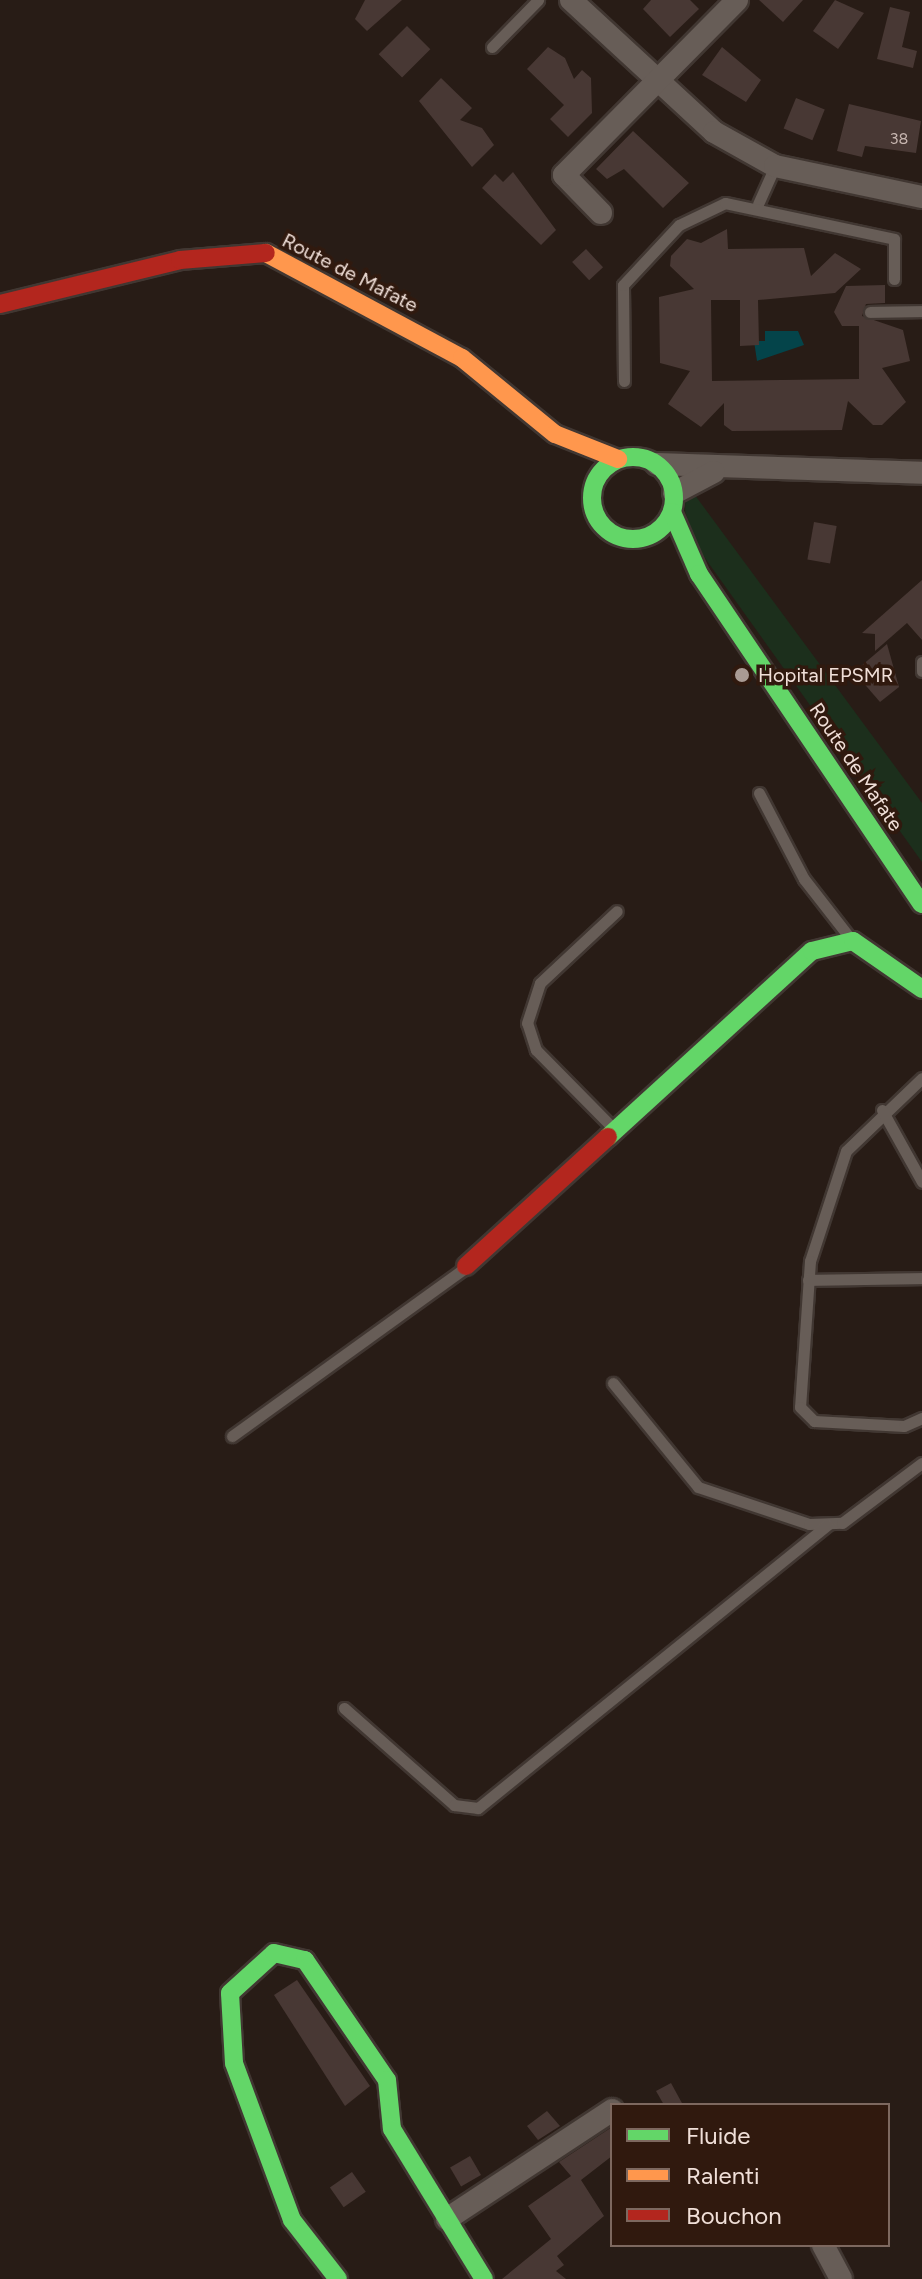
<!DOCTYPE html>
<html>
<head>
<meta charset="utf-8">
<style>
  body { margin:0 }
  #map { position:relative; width:922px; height:2279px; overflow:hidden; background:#281c16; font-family:Figtree,sans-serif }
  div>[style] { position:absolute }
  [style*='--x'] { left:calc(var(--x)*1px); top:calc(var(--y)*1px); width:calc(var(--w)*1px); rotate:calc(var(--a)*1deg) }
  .green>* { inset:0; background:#1c2f1c }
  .water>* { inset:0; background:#04444a }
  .building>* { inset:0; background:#483834; transform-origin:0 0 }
  .roads { filter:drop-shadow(2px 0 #413732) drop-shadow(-2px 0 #413732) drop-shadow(0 2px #413732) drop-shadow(0 -2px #413732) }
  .lane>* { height:11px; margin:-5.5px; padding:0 5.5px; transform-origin:5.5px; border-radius:5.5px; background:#675d57 }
  .street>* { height:22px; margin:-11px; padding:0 11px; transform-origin:11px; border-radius:11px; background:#675d57 }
  .fast>* { height:18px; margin:-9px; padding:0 9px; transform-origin:9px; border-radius:9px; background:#63d668 }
  .fast>.ring { margin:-9px; padding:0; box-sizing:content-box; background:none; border:18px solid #63d668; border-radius:50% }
  .slow>* { height:18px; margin:-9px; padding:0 9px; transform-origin:9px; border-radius:9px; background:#ff974d }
  .jam>* { height:18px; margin:-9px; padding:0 9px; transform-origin:9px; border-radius:9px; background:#b3261e }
  .dots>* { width:22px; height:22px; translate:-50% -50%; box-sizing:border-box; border:4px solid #30190e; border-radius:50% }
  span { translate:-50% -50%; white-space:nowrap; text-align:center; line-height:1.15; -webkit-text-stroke:7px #30190e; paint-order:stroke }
  .number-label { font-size:16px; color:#c6b5af }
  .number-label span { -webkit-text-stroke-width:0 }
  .street-label { font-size:20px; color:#f0dfd8 }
  .poi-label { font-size:20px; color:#f0dfd8 }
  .left { translate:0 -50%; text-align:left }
  .legend { position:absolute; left:610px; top:2103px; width:280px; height:144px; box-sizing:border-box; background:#30190e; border:2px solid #7d685f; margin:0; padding:10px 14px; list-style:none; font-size:24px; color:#f0dfd8 }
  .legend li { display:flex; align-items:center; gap:16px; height:40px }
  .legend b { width:40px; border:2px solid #7d685f }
</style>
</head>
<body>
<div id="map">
  <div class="green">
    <div style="clip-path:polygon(686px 483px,922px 803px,922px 862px,697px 547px,685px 511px)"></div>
  </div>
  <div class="water">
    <div style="clip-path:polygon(765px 331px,798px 331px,804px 345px,757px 361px,754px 341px,765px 341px)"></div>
  </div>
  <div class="building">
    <div style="clip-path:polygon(365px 0,402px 0,367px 31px,355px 19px)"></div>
    <div style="clip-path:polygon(651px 0,690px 0,699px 9px,670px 37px,643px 9px)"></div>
    <div style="clip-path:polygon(759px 0,803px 0,783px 22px)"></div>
    <div style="clip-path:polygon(835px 0,864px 13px,838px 49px,813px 31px)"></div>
    <div style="clip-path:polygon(890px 7px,910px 12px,902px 47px,917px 51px,913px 68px,877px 59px)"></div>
    <div style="left:407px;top:26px;width:33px;height:40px;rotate:45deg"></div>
    <div style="clip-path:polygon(548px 47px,565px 58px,574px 79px,582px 70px,591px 78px,592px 113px,568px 137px,550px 119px,564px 105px,527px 69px)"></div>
    <div style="clip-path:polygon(722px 47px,761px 80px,746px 102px,702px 75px)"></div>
    <div style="clip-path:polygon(441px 78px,472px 108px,460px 120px,482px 128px,494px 145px,472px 167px,419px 101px)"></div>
    <div style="left:796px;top:98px;width:31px;height:33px;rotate:22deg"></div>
    <div style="clip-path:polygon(849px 104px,921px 121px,916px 153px,865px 146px,862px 157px,837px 151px)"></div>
    <div style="clip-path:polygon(633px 131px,689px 183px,663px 208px,624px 169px,607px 179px,596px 169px)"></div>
    <div style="clip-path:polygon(513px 172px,556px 230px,541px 245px,482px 188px,495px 174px,503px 182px)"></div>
    <div style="clip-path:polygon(727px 229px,728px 249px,804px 248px,811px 276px,835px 253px,861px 269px,835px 293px,758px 300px,759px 345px,740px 346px,740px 300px,711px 300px,712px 381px,859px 379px,859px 326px,842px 326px,834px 312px,846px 286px,885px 285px,885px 303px,866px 304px,862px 316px,903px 330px,910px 361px,882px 368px,906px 402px,882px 425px,873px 425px,848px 401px,842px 430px,732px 431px,724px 425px,724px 403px,701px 427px,668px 404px,690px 371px,660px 363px,659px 297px,694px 289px,670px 266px,671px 256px,687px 239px,701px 243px)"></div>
    <div style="left:586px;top:249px;width:25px;height:19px;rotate:47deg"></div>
    <div style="left:814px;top:522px;width:23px;height:38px;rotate:10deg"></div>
    <div style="clip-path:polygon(922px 580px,922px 640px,907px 623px,875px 651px,875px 634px,862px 633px)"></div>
    <div style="clip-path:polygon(887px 644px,899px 687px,880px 702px,854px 672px)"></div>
    <div style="clip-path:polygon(297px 1980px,370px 2086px,345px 2106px,274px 1995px)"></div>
    <div style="clip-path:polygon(671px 2083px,683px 2105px,664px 2105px,656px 2091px)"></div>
    <div style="clip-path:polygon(547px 2111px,560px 2126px,538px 2140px,527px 2126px)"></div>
    <div style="clip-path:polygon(612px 2127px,612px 2156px,581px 2180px,604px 2216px,557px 2256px,564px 2265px,556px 2271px,566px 2279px,502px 2279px,551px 2239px,528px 2206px,571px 2176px,559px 2162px)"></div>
    <div style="left:470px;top:2156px;width:22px;height:23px;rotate:60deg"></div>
    <div style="left:352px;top:2172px;width:24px;height:27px;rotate:55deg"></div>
  </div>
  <div class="roads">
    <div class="lane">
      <div style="--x:492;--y:47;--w:66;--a:-45.6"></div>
      <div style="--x:758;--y:204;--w:42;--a:-65.9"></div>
      <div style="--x:870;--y:312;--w:52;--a:-1.1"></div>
      <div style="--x:624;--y:381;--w:96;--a:-90.6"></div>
      <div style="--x:623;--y:285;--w:82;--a:-47"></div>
      <div style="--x:679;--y:225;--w:51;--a:-25.6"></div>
      <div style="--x:725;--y:203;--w:173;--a:12"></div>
      <div style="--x:894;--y:239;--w:40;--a:90"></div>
      <div style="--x:922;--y:662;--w:9;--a:90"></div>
      <div style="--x:759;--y:793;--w:97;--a:62.4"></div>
      <div style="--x:804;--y:879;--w:75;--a:52.1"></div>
      <div style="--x:922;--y:1078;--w:105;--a:136.2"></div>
      <div style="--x:846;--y:1151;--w:116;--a:108.1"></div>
      <div style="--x:810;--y:1261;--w:146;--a:93.9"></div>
      <div style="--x:800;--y:1407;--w:20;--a:45"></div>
      <div style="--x:814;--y:1421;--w:90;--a:3.2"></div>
      <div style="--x:904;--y:1426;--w:20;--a:-24"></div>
      <div style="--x:882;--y:1110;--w:82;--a:60.9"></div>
      <div style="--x:613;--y:1128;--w:110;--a:-134.6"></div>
      <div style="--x:536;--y:1050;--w:28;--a:-108"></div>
      <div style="--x:527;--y:1023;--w:42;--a:-72"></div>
      <div style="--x:540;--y:983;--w:105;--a:-43.1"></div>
      <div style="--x:808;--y:1280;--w:114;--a:-1"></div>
      <div style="--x:613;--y:1383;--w:134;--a:50.7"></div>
      <div style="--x:698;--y:1487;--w:117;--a:18.4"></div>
      <div style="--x:809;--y:1524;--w:33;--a:-2"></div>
      <div style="--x:842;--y:1523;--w:100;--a:-36.9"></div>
      <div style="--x:232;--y:1436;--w:289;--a:-35.8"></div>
      <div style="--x:344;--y:1708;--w:147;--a:41.4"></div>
      <div style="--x:454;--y:1805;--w:24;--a:7"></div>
      <div style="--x:478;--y:1808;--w:450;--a:-39"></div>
    </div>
    <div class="street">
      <div style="--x:571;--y:0;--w:195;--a:42.7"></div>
      <div style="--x:714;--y:132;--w:70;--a:29.1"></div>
      <div style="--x:775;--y:166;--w:150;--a:11.9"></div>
      <div style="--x:601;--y:213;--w:53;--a:-134.2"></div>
      <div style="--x:564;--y:175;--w:246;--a:-45.3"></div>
      <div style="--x:657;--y:464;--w:265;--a:1.9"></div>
      <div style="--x:674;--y:493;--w:45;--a:-27.7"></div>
      <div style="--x:447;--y:2219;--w:198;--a:-33.4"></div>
      <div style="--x:823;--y:2245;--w:38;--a:62"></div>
    </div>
    <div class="fast">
      <div class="ring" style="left:592px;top:457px;width:64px;height:64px"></div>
      <div style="--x:672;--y:512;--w:68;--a:66.5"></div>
      <div style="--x:699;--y:574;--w:398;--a:56"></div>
      <div style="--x:608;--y:1137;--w:276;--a:-42.4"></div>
      <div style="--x:812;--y:951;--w:42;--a:-13.7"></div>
      <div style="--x:853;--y:941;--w:84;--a:34.8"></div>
      <div style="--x:338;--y:2279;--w:75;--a:-127.9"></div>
      <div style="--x:292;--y:2220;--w:167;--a:-110.3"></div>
      <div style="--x:234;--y:2063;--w:70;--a:-93.3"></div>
      <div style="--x:230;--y:1993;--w:59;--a:-42.3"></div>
      <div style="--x:274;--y:1953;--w:32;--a:13"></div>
      <div style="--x:305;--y:1960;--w:145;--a:55.7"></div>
      <div style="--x:387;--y:2080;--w:49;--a:84.2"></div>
      <div style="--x:392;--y:2129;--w:176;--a:58.5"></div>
    </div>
    <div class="slow">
      <div style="--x:266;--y:253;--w:222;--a:28.2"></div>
      <div style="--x:462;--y:358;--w:120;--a:39.3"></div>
      <div style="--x:555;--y:434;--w:68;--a:21.6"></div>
    </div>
    <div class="jam">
      <div style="--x:0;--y:304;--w:185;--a:-13.7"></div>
      <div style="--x:180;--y:260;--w:86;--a:-4.7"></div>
      <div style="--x:466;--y:1266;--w:192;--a:-42.3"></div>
    </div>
  </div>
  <div class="dots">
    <div style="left:742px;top:675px;background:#aa9b94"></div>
  </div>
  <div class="number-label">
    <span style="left:899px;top:139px">38</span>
  </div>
  <div class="street-label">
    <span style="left:350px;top:273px;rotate:27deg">Route de Mafate</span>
    <span style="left:856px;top:767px;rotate:56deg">Route de Mafate</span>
  </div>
  <div class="poi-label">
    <span class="left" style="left:758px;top:675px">Hopital EPSMR</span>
  </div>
  <ul class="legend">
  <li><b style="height:10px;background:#63d668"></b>Fluide</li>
  <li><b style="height:10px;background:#ff974d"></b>Ralenti</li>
  <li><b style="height:10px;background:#b3261e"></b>Bouchon</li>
  </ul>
</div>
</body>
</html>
